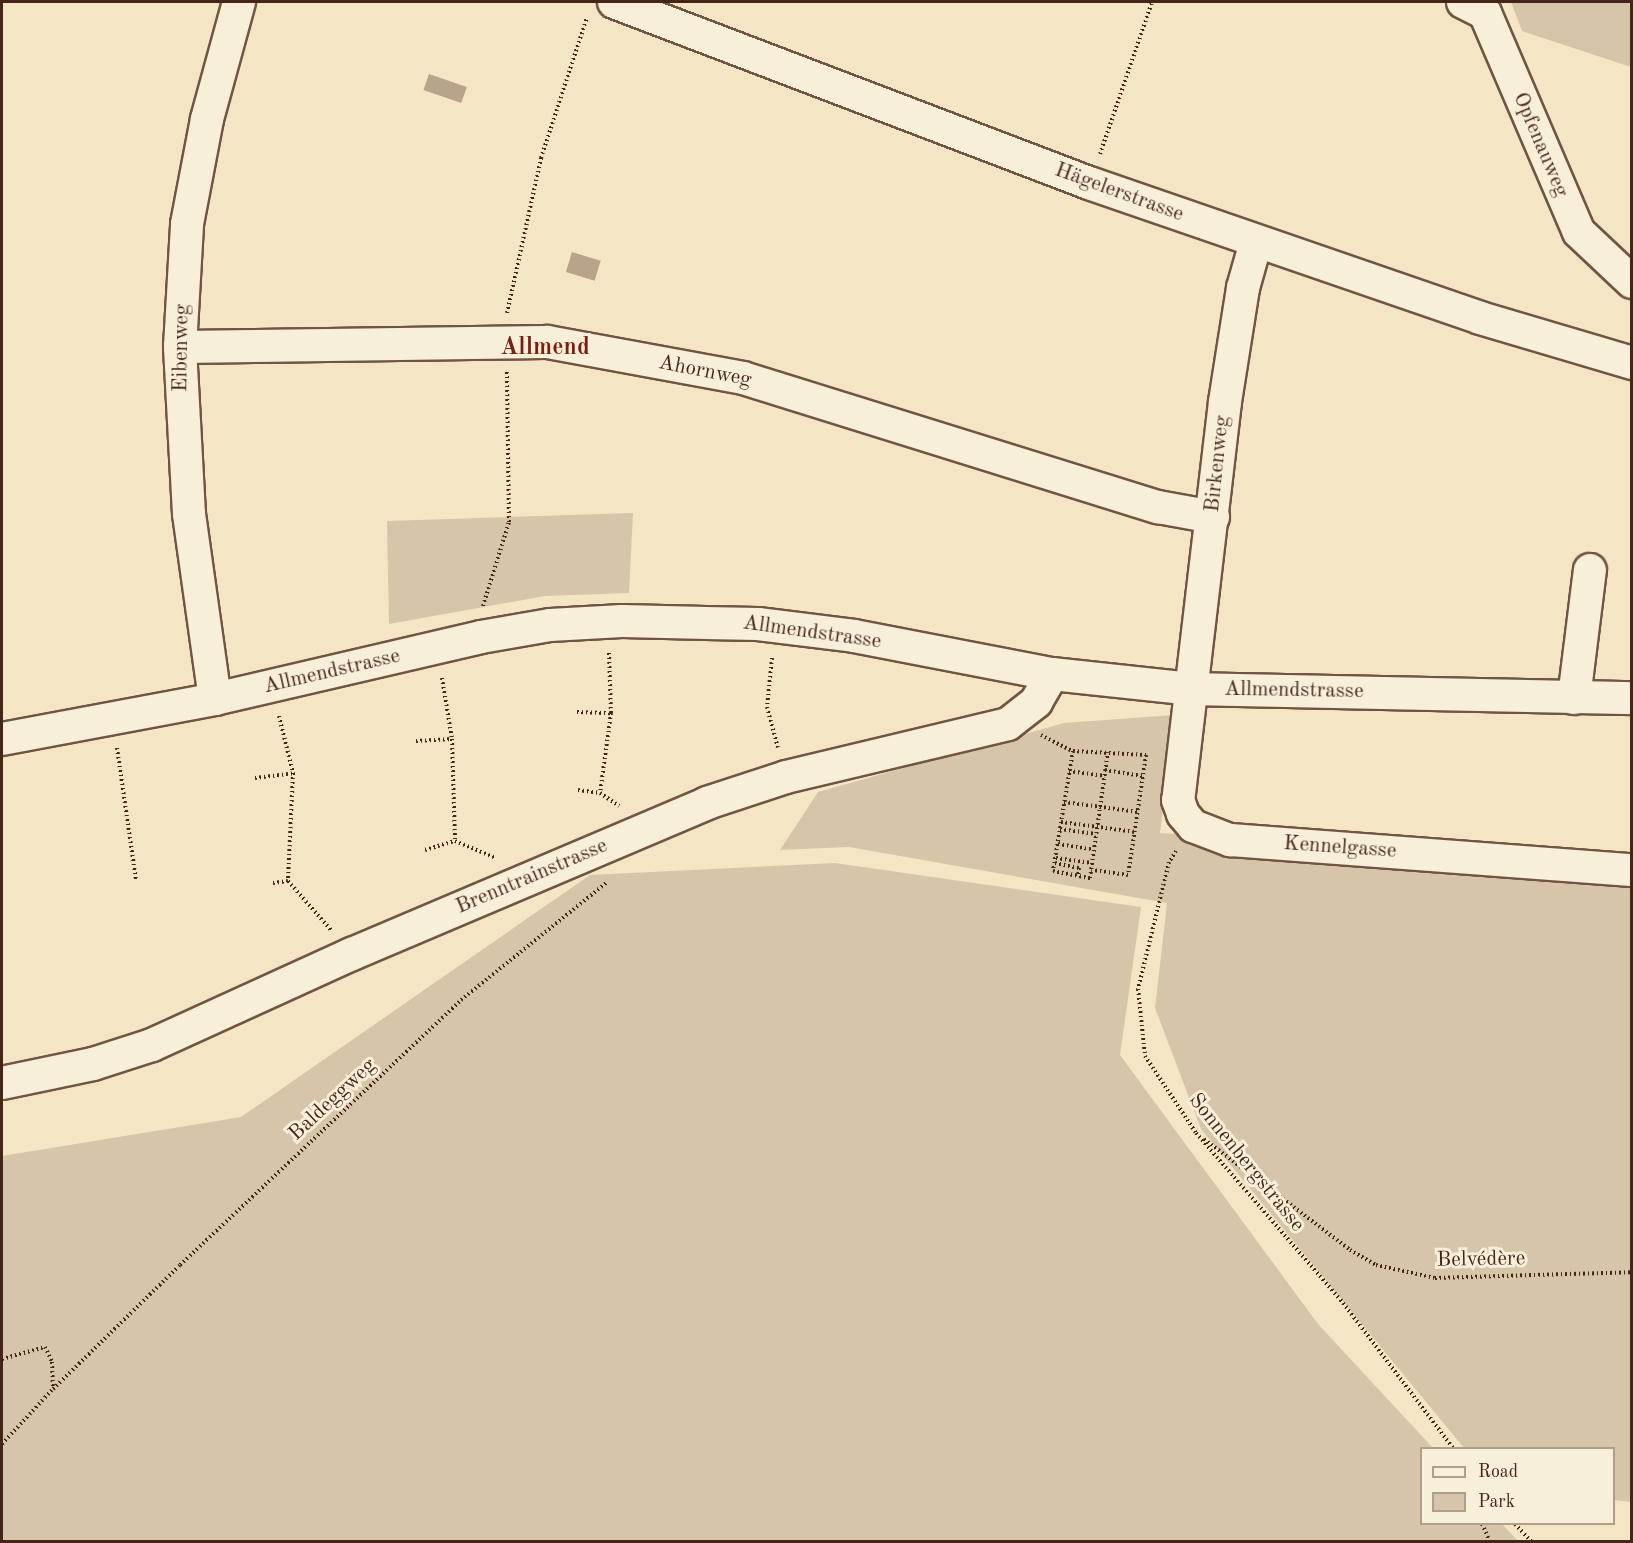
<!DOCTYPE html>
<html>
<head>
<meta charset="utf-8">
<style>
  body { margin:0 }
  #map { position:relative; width:1633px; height:1543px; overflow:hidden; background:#f4e6c5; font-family:"Old Standard TT",serif }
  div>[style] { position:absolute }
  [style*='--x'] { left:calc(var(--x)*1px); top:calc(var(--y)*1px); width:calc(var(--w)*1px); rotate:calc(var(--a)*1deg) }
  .green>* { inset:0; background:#d6c5a8 }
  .water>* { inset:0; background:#b8a48a; transform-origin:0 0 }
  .path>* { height:4px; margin-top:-2px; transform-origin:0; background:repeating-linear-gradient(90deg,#452518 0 1.5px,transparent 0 4.5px) }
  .roads { filter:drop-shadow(2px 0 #715543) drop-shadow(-2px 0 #715543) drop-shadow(0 2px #715543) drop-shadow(0 -2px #715543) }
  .minor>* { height:32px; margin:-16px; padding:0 16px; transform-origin:16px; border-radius:16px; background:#f8efd9 }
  span { translate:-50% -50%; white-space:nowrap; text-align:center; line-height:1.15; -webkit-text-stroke:6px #f8efd9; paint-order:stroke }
  .street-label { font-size:21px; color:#452518 }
  .quarter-label { font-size:24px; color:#7a1f14; font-weight:700 }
  .frame { position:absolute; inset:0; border:3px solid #452518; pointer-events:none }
  .legend { position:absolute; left:1420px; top:1447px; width:195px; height:78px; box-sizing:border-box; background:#f8efd9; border:2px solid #b09e8c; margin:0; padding:8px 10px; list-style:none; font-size:18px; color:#452518 }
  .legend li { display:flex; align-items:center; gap:12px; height:30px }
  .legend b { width:30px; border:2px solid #b09e8c }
</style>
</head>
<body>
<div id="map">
  <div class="green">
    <div style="clip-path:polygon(1511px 2px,1631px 2px,1631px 67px,1522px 31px)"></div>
    <div style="clip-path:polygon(633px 513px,629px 593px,545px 596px,389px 624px,387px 521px)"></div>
    <div style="clip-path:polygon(1174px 715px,1160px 833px,1631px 859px,1631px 1502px,1614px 1500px,1614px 1448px,1464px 1448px,1201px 1129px,1155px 1008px,1167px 903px,849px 847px,780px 850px,818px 792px,1064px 723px)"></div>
    <div style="clip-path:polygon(835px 863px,1141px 907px,1120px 1055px,1318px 1324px,1433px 1448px,1422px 1448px,1422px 1524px,1502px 1524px,1518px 1541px,2px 1541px,2px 1156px,241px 1117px,590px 875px)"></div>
  </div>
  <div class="water">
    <div style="left:429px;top:74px;width:40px;height:17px;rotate:19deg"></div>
    <div style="left:572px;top:252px;width:30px;height:21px;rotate:17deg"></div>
  </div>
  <div class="path">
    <div style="--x:1100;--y:154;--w:161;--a:-71.1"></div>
    <div style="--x:507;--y:313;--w:159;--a:-77.6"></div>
    <div style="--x:541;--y:158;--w:148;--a:-71.9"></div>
    <div style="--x:483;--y:606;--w:88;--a:-72.8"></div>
    <div style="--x:509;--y:522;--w:150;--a:-90.8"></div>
    <div style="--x:609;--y:653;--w:60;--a:88.1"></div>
    <div style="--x:611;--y:713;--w:81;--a:97.8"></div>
    <div style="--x:600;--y:793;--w:23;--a:34"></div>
    <div style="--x:772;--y:658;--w:49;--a:95.8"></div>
    <div style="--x:767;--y:707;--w:42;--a:75"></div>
    <div style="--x:442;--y:678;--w:62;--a:80.7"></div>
    <div style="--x:452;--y:739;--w:102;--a:88.3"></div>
    <div style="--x:455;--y:841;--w:44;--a:22.5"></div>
    <div style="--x:577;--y:712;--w:34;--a:2"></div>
    <div style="--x:279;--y:716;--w:59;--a:76.2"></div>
    <div style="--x:293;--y:773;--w:108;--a:92.7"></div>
    <div style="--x:288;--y:881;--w:67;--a:48.7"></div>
    <div style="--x:1041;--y:735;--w:36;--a:27"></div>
    <div style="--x:1073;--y:751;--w:73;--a:3.1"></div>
    <div style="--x:1146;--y:755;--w:121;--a:98.5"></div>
    <div style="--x:1128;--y:875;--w:37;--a:-172"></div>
    <div style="--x:416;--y:741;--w:36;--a:-3"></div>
    <div style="--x:117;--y:748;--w:133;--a:81.8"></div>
    <div style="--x:1073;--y:751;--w:122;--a:99.5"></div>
    <div style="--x:1053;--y:871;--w:38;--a:11"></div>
    <div style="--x:1090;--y:878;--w:127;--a:-81.9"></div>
    <div style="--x:1105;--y:770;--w:38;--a:9"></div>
    <div style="--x:1069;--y:771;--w:36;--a:8"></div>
    <div style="--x:255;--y:778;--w:38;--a:-7"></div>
    <div style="--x:578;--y:790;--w:22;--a:8"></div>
    <div style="--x:1064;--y:802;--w:75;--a:7.7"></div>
    <div style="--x:1061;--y:822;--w:75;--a:7.7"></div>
    <div style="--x:1060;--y:829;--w:36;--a:8"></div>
    <div style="--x:1058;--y:844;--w:36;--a:9"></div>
    <div style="--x:425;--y:850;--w:31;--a:-17"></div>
    <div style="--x:1176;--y:851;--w:13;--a:122"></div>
    <div style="--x:1169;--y:862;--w:131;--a:103.7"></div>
    <div style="--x:1138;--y:989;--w:67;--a:84"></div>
    <div style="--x:1145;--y:1056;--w:92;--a:56.5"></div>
    <div style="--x:1196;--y:1133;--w:225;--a:49.1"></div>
    <div style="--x:1343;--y:1303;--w:182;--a:52.8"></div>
    <div style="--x:1056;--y:858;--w:36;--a:8"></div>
    <div style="--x:1055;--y:863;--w:25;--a:12"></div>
    <div style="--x:1079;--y:868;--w:8;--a:97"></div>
    <div style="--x:273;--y:883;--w:15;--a:-8"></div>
    <div style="--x:1204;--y:1139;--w:183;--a:37.2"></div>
    <div style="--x:1350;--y:1250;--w:30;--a:30"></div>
    <div style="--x:1376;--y:1265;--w:60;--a:12.4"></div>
    <div style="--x:1435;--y:1278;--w:197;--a:-1.7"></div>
    <div style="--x:2;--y:1359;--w:45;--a:-15.6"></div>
    <div style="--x:45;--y:1347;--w:17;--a:65"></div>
    <div style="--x:52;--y:1362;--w:27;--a:88"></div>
    <div style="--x:2;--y:1444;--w:75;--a:-47.2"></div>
    <div style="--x:53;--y:1389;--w:177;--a:-44.3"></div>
    <div style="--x:180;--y:1265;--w:386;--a:-43.3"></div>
    <div style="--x:461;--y:1000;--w:188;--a:-38.9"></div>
    <div style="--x:1482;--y:1524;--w:20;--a:66"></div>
    <div style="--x:1515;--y:1524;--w:25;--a:47"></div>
  </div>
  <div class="roads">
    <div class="minor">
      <div style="--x:614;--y:2;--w:508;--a:20.86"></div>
      <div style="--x:1089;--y:183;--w:414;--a:19"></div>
      <div style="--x:1480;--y:318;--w:159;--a:16.5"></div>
      <div style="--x:1463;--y:2;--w:25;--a:27"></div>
      <div style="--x:1485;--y:13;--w:238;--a:66.8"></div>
      <div style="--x:1579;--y:232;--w:73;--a:43.3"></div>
      <div style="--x:1256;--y:242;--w:48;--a:105.8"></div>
      <div style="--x:1243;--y:288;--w:115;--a:99"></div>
      <div style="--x:1225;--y:402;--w:401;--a:96.7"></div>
      <div style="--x:1178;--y:800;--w:15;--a:70"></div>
      <div style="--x:1183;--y:814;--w:16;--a:50"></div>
      <div style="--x:1193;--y:826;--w:40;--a:21"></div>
      <div style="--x:1230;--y:840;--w:403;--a:4.3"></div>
      <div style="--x:180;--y:347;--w:367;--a:-0.8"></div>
      <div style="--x:547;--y:342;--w:199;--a:10.4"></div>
      <div style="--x:743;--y:378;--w:435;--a:17.3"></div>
      <div style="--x:1158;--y:507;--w:56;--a:10.3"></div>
      <div style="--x:1574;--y:698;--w:129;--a:-82.9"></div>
      <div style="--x:215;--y:699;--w:187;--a:-98"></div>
      <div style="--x:189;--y:514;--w:167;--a:-93.1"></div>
      <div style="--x:180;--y:347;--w:123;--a:-86.7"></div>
      <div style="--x:187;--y:224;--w:107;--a:-79.2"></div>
      <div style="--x:207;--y:119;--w:121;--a:-74.7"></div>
      <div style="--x:2;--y:739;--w:217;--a:-10.6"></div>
      <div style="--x:215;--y:699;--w:273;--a:-13.1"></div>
      <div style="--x:481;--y:637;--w:70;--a:-9.9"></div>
      <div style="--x:550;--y:625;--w:72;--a:-3.2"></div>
      <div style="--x:622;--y:621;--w:136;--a:1.3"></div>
      <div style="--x:758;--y:624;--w:97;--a:7.1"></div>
      <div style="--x:854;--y:636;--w:202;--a:10.9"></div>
      <div style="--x:1052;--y:674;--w:142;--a:6.1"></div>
      <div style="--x:1193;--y:689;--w:439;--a:1.2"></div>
      <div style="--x:2;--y:1083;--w:93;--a:-11.8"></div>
      <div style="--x:93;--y:1064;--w:62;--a:-17.9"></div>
      <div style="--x:152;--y:1045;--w:220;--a:-24.5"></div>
      <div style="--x:352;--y:954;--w:386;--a:-23"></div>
      <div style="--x:707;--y:803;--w:83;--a:-18.2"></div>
      <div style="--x:786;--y:777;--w:228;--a:-13.4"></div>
      <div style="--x:1008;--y:724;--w:36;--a:-38"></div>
      <div style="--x:1036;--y:702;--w:32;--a:-60"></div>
    </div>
  </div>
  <div class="street-label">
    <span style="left:1540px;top:145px;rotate:67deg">Opfenauweg</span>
    <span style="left:1119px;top:193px;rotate:20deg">Hägelerstrasse</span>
    <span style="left:182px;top:348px;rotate:-89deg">Eibenweg</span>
    <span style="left:705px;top:372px;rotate:11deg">Ahornweg</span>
    <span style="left:1218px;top:464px;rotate:-84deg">Birkenweg</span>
    <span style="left:812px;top:633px;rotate:8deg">Allmendstrasse</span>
    <span style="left:332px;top:672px;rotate:-13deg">Allmendstrasse</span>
    <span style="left:1294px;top:691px;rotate:1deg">Allmendstrasse</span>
    <span style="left:1340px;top:848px;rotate:4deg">Kennelgasse</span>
    <span style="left:532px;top:877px;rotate:-23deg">Brenntrainstrasse</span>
    <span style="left:333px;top:1100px;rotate:-43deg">Baldeggweg</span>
    <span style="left:1246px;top:1163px;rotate:51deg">Sonnenbergstrasse</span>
    <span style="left:1481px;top:1260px;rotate:-1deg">Belvédère</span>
  </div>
  <div class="quarter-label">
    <span style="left:545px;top:349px">Allmend</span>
  </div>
  <div class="frame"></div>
  <ul class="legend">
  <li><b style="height:8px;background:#f8efd9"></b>Road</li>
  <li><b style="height:16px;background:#d6c5a8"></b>Park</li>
  </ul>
</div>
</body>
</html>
